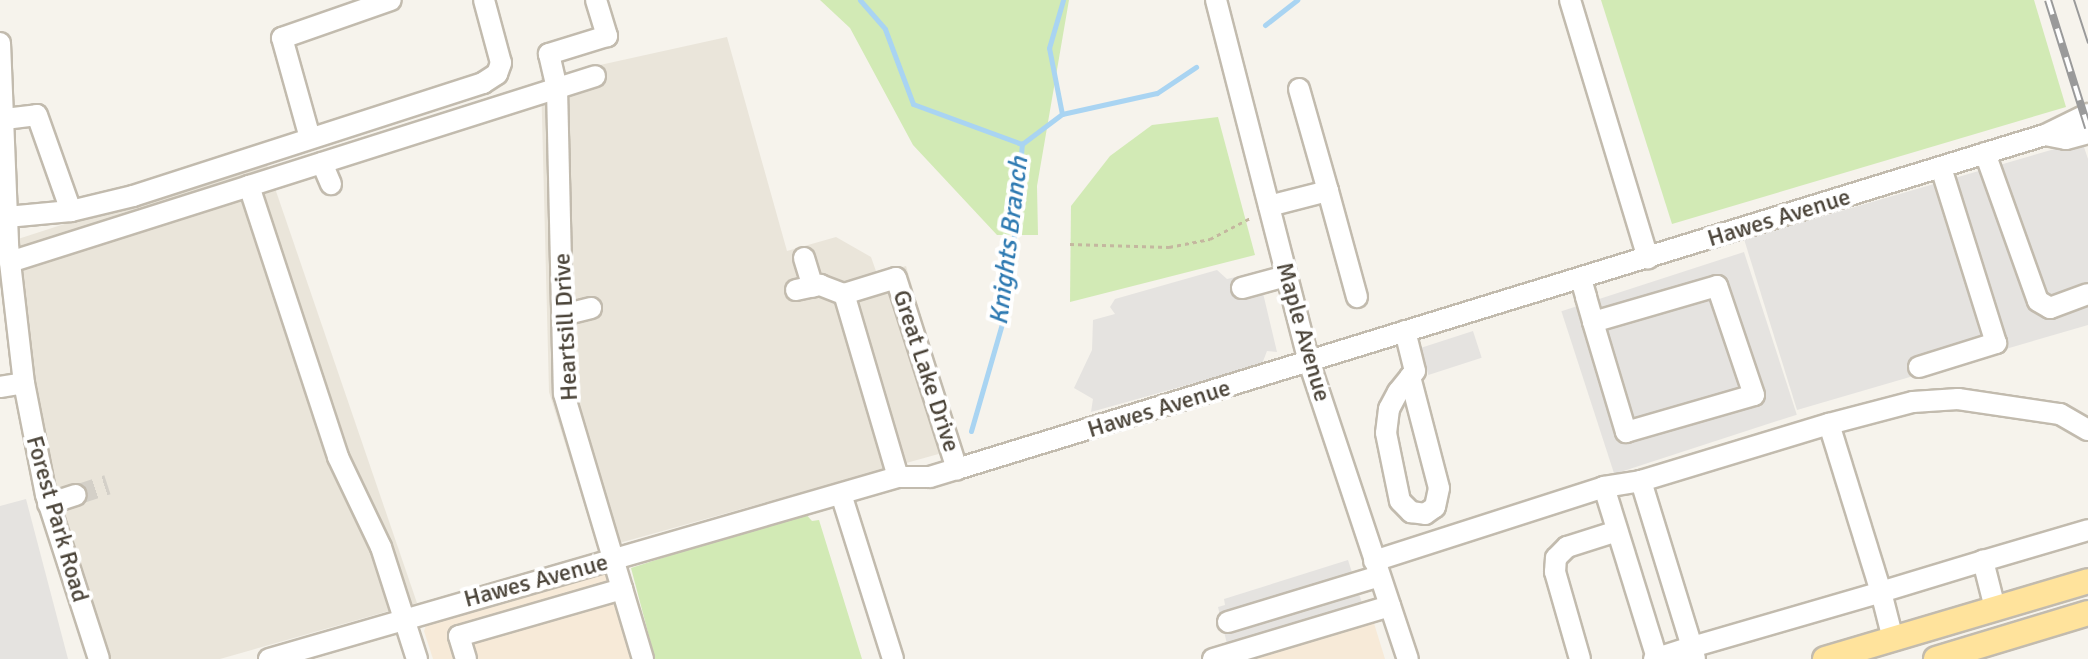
<!DOCTYPE html>
<html>
<head>
<meta charset="utf-8">
<style>
  body { margin:0 }
  #map { position:relative; width:2088px; height:659px; overflow:hidden; background:#f6f3ec; font-family:Signika,sans-serif }
  div>[style] { position:absolute }
  [style*='--x'] { left:calc(var(--x)*1px); top:calc(var(--y)*1px); width:calc(var(--w)*1px); rotate:calc(var(--a)*1deg) }
  .residential>* { inset:0; background:#eae5da }
  .commercial>* { inset:0; background:#f7ead8 }
  .green>* { inset:0; background:#d2eab5 }
  .parking>* { inset:0; background:#e5e3e0; transform-origin:0 0 }
  .stream>* { height:5px; margin:-2.5px; padding:0 2.5px; transform-origin:2.5px; border-radius:2.5px; background:#a9d4f2 }
  .minor-tunnel>* { height:20px; margin-top:-10px; transform-origin:0; background:repeating-linear-gradient(90deg,#d4d0c8 0 20px,transparent 0 30px) }
  .path>* { height:3px; margin-top:-1.5px; transform-origin:0; background:repeating-linear-gradient(90deg,#c4b79f 0 4px,transparent 0 8px) }
  .roads { filter:drop-shadow(2px 0 #c2bbae) drop-shadow(-2px 0 #c2bbae) drop-shadow(0 2px #c2bbae) drop-shadow(0 -2px #c2bbae) }
  .minor>* { height:20px; margin:-10px; padding:0 10px; transform-origin:10px; border-radius:10px; background:#fff }
  .major>* { height:24px; margin:-12px; padding:0 12px; transform-origin:12px; border-radius:12px; background:#ffe39c }
  .tram>* { height:2px; margin:-1px; padding:0 1px; transform-origin:1px; border-radius:1px; background:#9a9a9a }
  .rail>* { height:8px; margin-top:-4px; transform-origin:0; background:repeating-linear-gradient(90deg,#fff 0 15px,#9a9a9a 0 30px); box-sizing:border-box; border-block:2px solid #9a9a9a }
  span { translate:-50% -50%; white-space:nowrap; text-align:center; line-height:1.15; -webkit-text-stroke:8px #fff; paint-order:stroke }
  .street-label { font-size:24px; color:#4b4439 }
  .water-label { font-size:26px; color:#2e7ab2; font-style:italic }
</style>
</head>
<body>
<div id="map">
  <div class="residential">
    <div style="clip-path:polygon(727px 37px,787px 251px,836px 237px,871px 257px,877px 274px,906px 266px,960px 448px,598px 549px,549px 392px,541px 78px)"></div>
    <div style="clip-path:polygon(265px 159px,417px 603px,220px 659px,106px 659px,45px 461px,19px 283px,18px 239px)"></div>
  </div>
  <div class="commercial">
    <div style="clip-path:polygon(601px 570px,608px 575px,633px 659px,433px 659px,424px 631px,427px 623px)"></div>
    <div style="clip-path:polygon(1373px 620px,1385px 659px,1242px 659px)"></div>
  </div>
  <div class="green">
    <div style="clip-path:polygon(820px 0,1069px 0,1037px 186px,1038px 235px,997px 235px,913px 145px,850px 28px)"></div>
    <div style="clip-path:polygon(1601px 0,2034px 0,2066px 107px,1672px 224px)"></div>
    <div style="clip-path:polygon(1218px 117px,1255px 255px,1070px 302px,1071px 206px,1110px 156px,1152px 125px)"></div>
    <div style="clip-path:polygon(804px 512px,812px 521px,819px 520px,862px 659px,655px 659px,631px 568px)"></div>
  </div>
  <div class="parking">
    <div style="clip-path:polygon(2082px 141px,2088px 159px,2088px 325px,1797px 410px,1744px 239px)"></div>
    <div style="left:1744px;top:252px;width:171px;height:192px;rotate:72deg"></div>
    <div style="clip-path:polygon(1217px 270px,1227px 279px,1258px 272px,1277px 352px,1267px 351px,1262px 364px,1091px 412px,1093px 399px,1074px 388px,1092px 350px,1093px 320px,1115px 314px,1110px 307px,1115px 299px)"></div>
    <div style="left:1473px;top:331px;width:28px;height:56px;rotate:72deg"></div>
    <div style="clip-path:polygon(26px 499px,68px 659px,0 659px,0 506px)"></div>
    <div style="clip-path:polygon(1348px 560px,1362px 603px,1227px 644px,1218px 607px,1225px 605px,1224px 599px)"></div>
  </div>
  <div class="stream">
    <div style="--x:860;--y:0;--w:38;--a:49"></div>
    <div style="--x:885;--y:29;--w:80;--a:69.5"></div>
    <div style="--x:913;--y:104;--w:116;--a:20.2"></div>
    <div style="--x:1265;--y:25;--w:41;--a:-38"></div>
    <div style="--x:1062;--y:114;--w:67;--a:-101.1"></div>
    <div style="--x:1049;--y:48;--w:50;--a:-73.7"></div>
    <div style="--x:971;--y:431;--w:133;--a:-73.9"></div>
    <div style="--x:1008;--y:303;--w:160;--a:-85"></div>
    <div style="--x:1022;--y:144;--w:50;--a:-36.9"></div>
    <div style="--x:1062;--y:114;--w:97;--a:-12.5"></div>
    <div style="--x:1157;--y:93;--w:47;--a:-33.7"></div>
  </div>
  <div class="minor-tunnel">
    <div style="--x:76;--y:495;--w:33;--a:-18"></div>
  </div>
  <div class="path">
    <div style="--x:1070;--y:244;--w:99;--a:1.7"></div>
    <div style="--x:1169;--y:247;--w:42;--a:-11"></div>
    <div style="--x:1210;--y:239;--w:47;--a:-27.6"></div>
  </div>
  <div class="roads">
    <div class="minor">
      <div style="--x:596;--y:0;--w:38;--a:73"></div>
      <div style="--x:607;--y:36;--w:61;--a:162.8"></div>
      <div style="--x:549;--y:54;--w:35;--a:77"></div>
      <div style="--x:557;--y:88;--w:306;--a:88.7"></div>
      <div style="--x:564;--y:394;--w:277;--a:73.4"></div>
      <div style="--x:1216;--y:0;--w:374;--a:75.6"></div>
      <div style="--x:1309;--y:362;--w:313;--a:71.6"></div>
      <div style="--x:1570;--y:0;--w:270;--a:73.2"></div>
      <div style="--x:0;--y:43;--w:202;--a:87.7"></div>
      <div style="--x:8;--y:245;--w:139;--a:83.4"></div>
      <div style="--x:24;--y:383;--w:114;--a:78.9"></div>
      <div style="--x:46;--y:495;--w:172;--a:72.1"></div>
      <div style="--x:1299;--y:89;--w:106;--a:74.1"></div>
      <div style="--x:5;--y:119;--w:32;--a:-7"></div>
      <div style="--x:37;--y:115;--w:102;--a:70.5"></div>
      <div style="--x:71;--y:211;--w:64;--a:-13.6"></div>
      <div style="--x:133;--y:196;--w:368;--a:-17.9"></div>
      <div style="--x:483;--y:83;--w:17;--a:-33"></div>
      <div style="--x:497;--y:74;--w:12;--a:-70"></div>
      <div style="--x:501;--y:63;--w:65;--a:-105.1"></div>
      <div style="--x:2045;--y:135;--w:21;--a:11"></div>
      <div style="--x:2066;--y:139;--w:23;--a:-15"></div>
      <div style="--x:310;--y:138;--w:104;--a:-105.6"></div>
      <div style="--x:282;--y:38;--w:115;--a:-19.2"></div>
      <div style="--x:1985;--y:153;--w:157;--a:70.3"></div>
      <div style="--x:2038;--y:301;--w:14;--a:30"></div>
      <div style="--x:2050;--y:308;--w:40;--a:-20.2"></div>
      <div style="--x:322;--y:163;--w:23;--a:67"></div>
      <div style="--x:249;--y:186;--w:363;--a:-17.6"></div>
      <div style="--x:1269;--y:206;--w:61;--a:-14.3"></div>
      <div style="--x:1328;--y:191;--w:110;--a:74.7"></div>
      <div style="--x:7;--y:217;--w:64;--a:-5.4"></div>
      <div style="--x:804;--y:258;--w:30;--a:73"></div>
      <div style="--x:10;--y:262;--w:251;--a:-17.6"></div>
      <div style="--x:249;--y:186;--w:285;--a:71.8"></div>
      <div style="--x:338;--y:457;--w:100;--a:64.5"></div>
      <div style="--x:381;--y:547;--w:118;--a:72.2"></div>
      <div style="--x:1581;--y:279;--w:19;--a:74"></div>
      <div style="--x:1586;--y:297;--w:26;--a:74"></div>
      <div style="--x:1593;--y:322;--w:115;--a:73.3"></div>
      <div style="--x:1626;--y:432;--w:133;--a:-16.1"></div>
      <div style="--x:1754;--y:395;--w:115;--a:-108.7"></div>
      <div style="--x:1717;--y:286;--w:129;--a:163.8"></div>
      <div style="--x:1242;--y:288;--w:46;--a:-15.3"></div>
      <div style="--x:796;--y:290;--w:25;--a:-12"></div>
      <div style="--x:820;--y:285;--w:26;--a:21"></div>
      <div style="--x:563;--y:315;--w:29;--a:-14"></div>
      <div style="--x:1405;--y:331;--w:41;--a:76"></div>
      <div style="--x:1415;--y:371;--w:27;--a:129"></div>
      <div style="--x:1398;--y:392;--w:19;--a:118"></div>
      <div style="--x:1389;--y:409;--w:24;--a:97"></div>
      <div style="--x:1386;--y:433;--w:69;--a:78.4"></div>
      <div style="--x:1400;--y:501;--w:16;--a:45"></div>
      <div style="--x:1411;--y:512;--w:14;--a:8"></div>
      <div style="--x:1425;--y:514;--w:12;--a:-35"></div>
      <div style="--x:1435;--y:507;--w:19;--a:-78"></div>
      <div style="--x:1439;--y:488;--w:115;--a:-104.6"></div>
      <div style="--x:1919;--y:367;--w:81;--a:-17.3"></div>
      <div style="--x:1996;--y:343;--w:184;--a:-107.4"></div>
      <div style="--x:0;--y:387;--w:24;--a:-9"></div>
      <div style="--x:1829;--y:424;--w:87;--a:-14.7"></div>
      <div style="--x:1913;--y:402;--w:45;--a:-3.8"></div>
      <div style="--x:1958;--y:399;--w:103;--a:8.4"></div>
      <div style="--x:2060;--y:414;--w:32;--a:30"></div>
      <div style="--x:898;--y:477;--w:191;--a:-106.4"></div>
      <div style="--x:844;--y:294;--w:54;--a:-17.1"></div>
      <div style="--x:896;--y:278;--w:201;--a:72.3"></div>
      <div style="--x:1604;--y:487;--w:179;--a:72.8"></div>
      <div style="--x:841;--y:494;--w:173;--a:72.5"></div>
      <div style="--x:48;--y:504;--w:29;--a:-18"></div>
      <div style="--x:1374;--y:561;--w:242;--a:-17.8"></div>
      <div style="--x:1604;--y:487;--w:37;--a:-9"></div>
      <div style="--x:1995;--y:608;--w:49;--a:-104.3"></div>
      <div style="--x:1983;--y:561;--w:109;--a:-16.4"></div>
      <div style="--x:1228;--y:622;--w:158;--a:-16.9"></div>
      <div style="--x:269;--y:659;--w:655;--a:-16.14"></div>
      <div style="--x:898;--y:477;--w:32;--a:0"></div>
      <div style="--x:930;--y:477;--w:28;--a:-17"></div>
      <div style="--x:957;--y:469;--w:1138;--a:-17.07"></div>
      <div style="--x:2045;--y:135;--w:48;--a:-26"></div>
      <div style="--x:466;--y:659;--w:24;--a:-107"></div>
      <div style="--x:459;--y:636;--w:170;--a:-16.1"></div>
      <div style="--x:1213;--y:659;--w:185;--a:-16.7"></div>
      <div style="--x:1580;--y:659;--w:91;--a:-106"></div>
      <div style="--x:1555;--y:572;--w:14;--a:-86"></div>
      <div style="--x:1556;--y:558;--w:16;--a:-45"></div>
      <div style="--x:1567;--y:547;--w:52;--a:-17.7"></div>
      <div style="--x:1654;--y:659;--w:40;--a:-18"></div>
      <div style="--x:1692;--y:647;--w:174;--a:-107.1"></div>
      <div style="--x:1641;--y:481;--w:196;--a:-16.9"></div>
      <div style="--x:1829;--y:424;--w:176;--a:72.8"></div>
      <div style="--x:1881;--y:592;--w:107;--a:-16.9"></div>
      <div style="--x:1695;--y:659;--w:12;--a:-104"></div>
      <div style="--x:1692;--y:647;--w:197;--a:-16.2"></div>
      <div style="--x:1881;--y:592;--w:49;--a:75.7"></div>
    </div>
    <div class="major">
      <div style="--x:1825;--y:659;--w:274;--a:-16.5"></div>
      <div style="--x:1936;--y:659;--w:159;--a:-16.8"></div>
    </div>
  </div>
  <div class="tram">
    <div style="--x:2074;--y:0;--w:45;--a:72"></div>
  </div>
  <div class="rail">
    <div style="--x:2048;--y:0;--w:134;--a:72.6"></div>
  </div>
  <div class="street-label">
    <span style="left:1779px;top:218px;rotate:-17deg">Hawes Avenue</span>
    <span style="left:566px;top:327px;rotate:-93deg">Heartsill Drive</span>
    <span style="left:1303px;top:332px;rotate:74deg">Maple Avenue</span>
    <span style="left:926px;top:371px;rotate:72deg">Great Lake Drive</span>
    <span style="left:1159px;top:409px;rotate:-17deg">Hawes Avenue</span>
    <span style="left:57px;top:519px;rotate:74deg">Forest Park Road</span>
    <span style="left:536px;top:581px;rotate:-15deg">Hawes Avenue</span>
  </div>
  <div class="water-label">
    <span style="left:1010px;top:241px;rotate:-83deg">Knights Branch</span>
  </div>
</div>
</body>
</html>
